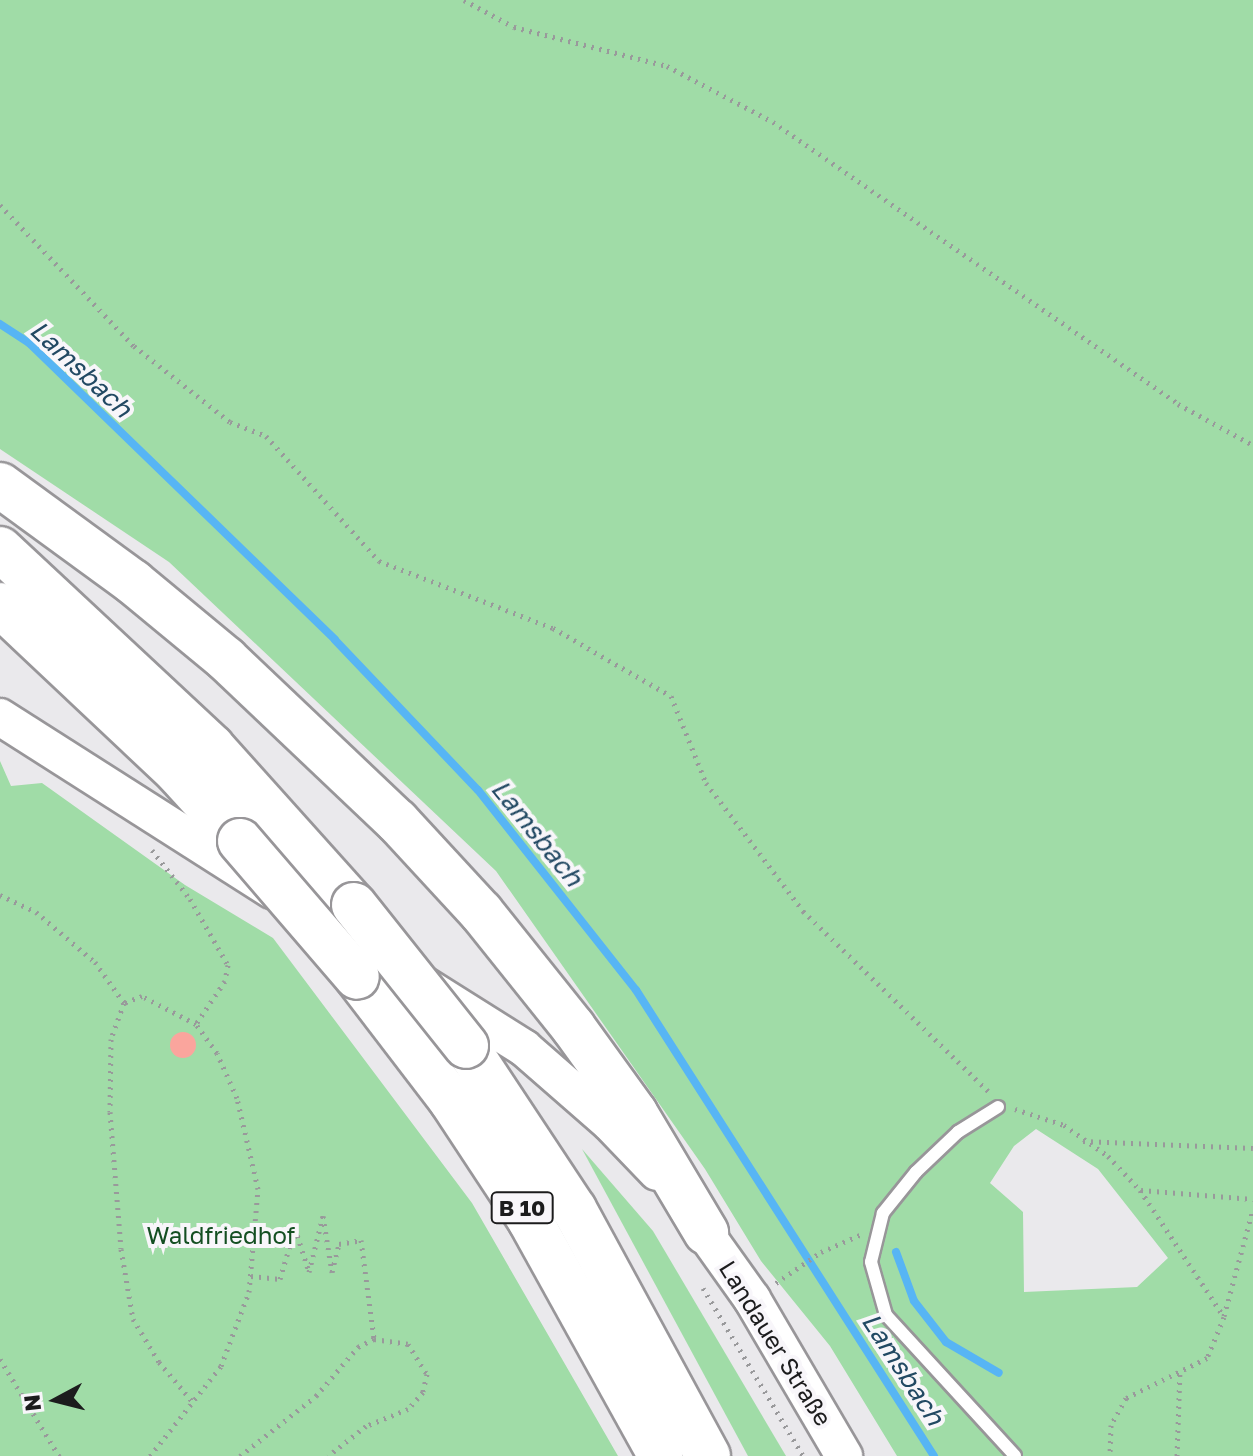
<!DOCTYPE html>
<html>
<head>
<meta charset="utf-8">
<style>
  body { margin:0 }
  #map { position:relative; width:1253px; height:1456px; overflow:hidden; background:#eae9ec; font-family:"Golos Text",sans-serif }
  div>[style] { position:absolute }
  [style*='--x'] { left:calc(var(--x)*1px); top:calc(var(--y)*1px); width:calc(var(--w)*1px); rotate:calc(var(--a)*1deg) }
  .green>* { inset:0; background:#a0dca7 }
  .stream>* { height:8px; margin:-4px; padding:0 4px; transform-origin:4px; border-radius:4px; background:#57b5f4 }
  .building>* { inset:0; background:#faa59d }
  .round { border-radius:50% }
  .path>* { height:5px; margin-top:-2.5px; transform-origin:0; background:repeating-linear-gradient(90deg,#99999b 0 2px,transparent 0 8px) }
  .roads { filter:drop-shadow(2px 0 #989699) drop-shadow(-2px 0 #989699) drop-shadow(0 2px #989699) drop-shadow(0 -2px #989699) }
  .lane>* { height:12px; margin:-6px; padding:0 6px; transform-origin:6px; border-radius:6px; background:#fff }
  .secondary>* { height:36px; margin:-18px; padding:0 18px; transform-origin:18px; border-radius:18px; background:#fff }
  .highway>* { height:44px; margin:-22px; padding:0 22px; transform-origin:22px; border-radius:22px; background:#fff }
  .bridges { filter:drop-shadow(2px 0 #989699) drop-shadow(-2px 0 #989699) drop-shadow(0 2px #989699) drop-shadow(0 -2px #989699) }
  .highway-bridge>* { height:44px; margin:-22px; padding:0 22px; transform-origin:22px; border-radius:22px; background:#fff }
  span { translate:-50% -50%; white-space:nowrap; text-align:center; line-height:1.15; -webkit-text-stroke:8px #f8f6fa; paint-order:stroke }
  .shield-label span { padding:2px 6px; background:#f8f6fa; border:2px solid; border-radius:6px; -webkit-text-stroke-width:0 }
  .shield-label { font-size:22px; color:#1c1c1d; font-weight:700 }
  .park-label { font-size:24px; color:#144f22 }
  .street-label { font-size:24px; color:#1c1c1d }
  .water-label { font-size:26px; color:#224963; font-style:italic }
  .north { position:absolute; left:16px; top:1360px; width:80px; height:80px; -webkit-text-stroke:6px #f8f6fa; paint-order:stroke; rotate:263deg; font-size:22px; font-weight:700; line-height:32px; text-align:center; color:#1c1c1d }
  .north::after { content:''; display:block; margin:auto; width:28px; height:36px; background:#1c1c1d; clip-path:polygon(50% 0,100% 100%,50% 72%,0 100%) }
</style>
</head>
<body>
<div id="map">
  <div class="green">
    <div style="clip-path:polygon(evenodd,0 0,1253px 0,1253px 1456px,897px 1456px,830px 1346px,761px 1261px,705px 1169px,496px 871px,169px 562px,0 449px,0 0,1036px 1129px,1098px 1169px,1168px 1258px,1137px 1287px,1024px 1292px,1023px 1212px,990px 1183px,1014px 1146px,1036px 1129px)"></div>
    <div style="clip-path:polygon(0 761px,11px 786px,42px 783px,185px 885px,273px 938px,472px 1203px,618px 1456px,0 1456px)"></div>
    <div style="clip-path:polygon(582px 1149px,653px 1231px,786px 1456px,748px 1456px)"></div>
  </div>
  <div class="stream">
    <div style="--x:0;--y:324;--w:35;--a:33"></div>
    <div style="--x:29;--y:343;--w:426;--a:44.1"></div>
    <div style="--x:335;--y:640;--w:207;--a:46.4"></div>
    <div style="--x:478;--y:790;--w:255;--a:51.7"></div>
    <div style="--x:636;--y:990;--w:553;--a:57.4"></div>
    <div style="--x:896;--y:1252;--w:52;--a:69.8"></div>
    <div style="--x:914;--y:1301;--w:52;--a:52"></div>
    <div style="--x:946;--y:1342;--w:61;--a:30.3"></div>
  </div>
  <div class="building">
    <div class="round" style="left:170px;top:1032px;width:26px;height:26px"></div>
  </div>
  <div class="path">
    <div style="--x:464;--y:0;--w:57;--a:28.4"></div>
    <div style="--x:514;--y:27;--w:158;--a:14.3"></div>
    <div style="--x:667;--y:66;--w:120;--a:27.8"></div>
    <div style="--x:773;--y:122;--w:494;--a:34.8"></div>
    <div style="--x:1178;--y:404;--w:85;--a:28.7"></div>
    <div style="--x:0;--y:205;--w:195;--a:46.5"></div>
    <div style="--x:134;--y:346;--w:122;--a:38.4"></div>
    <div style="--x:230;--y:422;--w:39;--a:21"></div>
    <div style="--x:266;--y:436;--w:169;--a:47.9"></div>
    <div style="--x:379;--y:561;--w:186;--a:21.1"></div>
    <div style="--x:553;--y:628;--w:136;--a:30"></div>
    <div style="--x:671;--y:696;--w:94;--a:68.1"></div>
    <div style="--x:706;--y:783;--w:161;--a:52.8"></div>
    <div style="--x:803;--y:911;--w:260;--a:44.2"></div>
    <div style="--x:152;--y:850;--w:62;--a:52.2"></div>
    <div style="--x:190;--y:899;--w:76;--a:60.1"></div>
    <div style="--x:228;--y:965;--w:16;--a:101"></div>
    <div style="--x:225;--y:981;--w:52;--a:124"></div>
    <div style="--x:0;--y:895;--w:40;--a:25"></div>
    <div style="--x:36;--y:912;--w:77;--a:40.3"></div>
    <div style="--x:95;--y:962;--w:50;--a:54.7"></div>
    <div style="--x:1015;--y:1109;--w:52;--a:18.1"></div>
    <div style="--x:1064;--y:1125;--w:54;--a:35.2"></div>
    <div style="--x:1108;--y:1156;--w:47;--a:46.7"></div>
    <div style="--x:1140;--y:1190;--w:152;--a:56.5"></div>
    <div style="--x:1224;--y:1317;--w:44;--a:112.5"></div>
    <div style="--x:1207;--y:1358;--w:90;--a:153.7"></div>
    <div style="--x:1126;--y:1398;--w:31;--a:119"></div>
    <div style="--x:1111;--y:1425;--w:31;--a:92"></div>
    <div style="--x:1083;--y:1141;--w:170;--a:2.4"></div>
    <div style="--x:1141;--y:1190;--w:112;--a:4.6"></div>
    <div style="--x:251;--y:1276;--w:29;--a:6"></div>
    <div style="--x:280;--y:1279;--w:53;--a:-73.6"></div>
    <div style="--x:295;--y:1228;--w:46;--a:72.3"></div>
    <div style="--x:309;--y:1272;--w:58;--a:-76"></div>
    <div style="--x:323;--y:1216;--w:57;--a:80.9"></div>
    <div style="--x:332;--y:1272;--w:29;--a:-76"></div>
    <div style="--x:339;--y:1244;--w:22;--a:-10"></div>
    <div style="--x:361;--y:1240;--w:100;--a:82.5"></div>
    <div style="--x:776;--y:1283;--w:55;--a:-34.6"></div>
    <div style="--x:821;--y:1252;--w:43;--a:-23.6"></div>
    <div style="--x:703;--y:1288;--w:196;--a:59.2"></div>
    <div style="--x:1224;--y:1316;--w:111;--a:-74.8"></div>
    <div style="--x:0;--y:1359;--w:114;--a:58.7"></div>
    <div style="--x:150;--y:1456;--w:115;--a:-51.7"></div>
    <div style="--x:221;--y:1366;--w:79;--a:-69.3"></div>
    <div style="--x:249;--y:1292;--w:103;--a:-85"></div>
    <div style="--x:258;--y:1189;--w:93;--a:-103"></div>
    <div style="--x:237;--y:1098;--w:49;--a:-114"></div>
    <div style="--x:217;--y:1053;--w:36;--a:-126"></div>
    <div style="--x:196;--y:1024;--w:61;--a:-152.6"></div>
    <div style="--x:142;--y:996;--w:19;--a:159"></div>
    <div style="--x:124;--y:1003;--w:38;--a:110"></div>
    <div style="--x:111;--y:1039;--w:73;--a:90.8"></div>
    <div style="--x:110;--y:1112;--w:137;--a:85.4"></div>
    <div style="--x:121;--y:1249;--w:71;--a:80.3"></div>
    <div style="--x:133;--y:1319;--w:50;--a:58.8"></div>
    <div style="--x:159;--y:1362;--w:51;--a:49.8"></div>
    <div style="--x:240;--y:1456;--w:97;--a:-38.3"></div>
    <div style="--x:316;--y:1396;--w:65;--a:-49.4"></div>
    <div style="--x:358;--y:1347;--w:18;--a:-27"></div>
    <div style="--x:374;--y:1339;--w:34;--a:8"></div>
    <div style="--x:408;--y:1344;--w:36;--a:58"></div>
    <div style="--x:427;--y:1374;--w:18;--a:103"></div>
    <div style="--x:423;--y:1392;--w:23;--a:131"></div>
    <div style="--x:408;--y:1409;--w:45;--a:158"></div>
    <div style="--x:366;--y:1426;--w:48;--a:141.7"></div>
    <div style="--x:1177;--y:1456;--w:85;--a:-88"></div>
  </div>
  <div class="roads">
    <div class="lane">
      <div style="--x:998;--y:1107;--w:47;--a:148"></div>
      <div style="--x:958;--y:1132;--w:58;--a:136.4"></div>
      <div style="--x:916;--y:1172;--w:53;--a:128.8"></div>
      <div style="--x:883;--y:1213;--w:50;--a:103.8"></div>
      <div style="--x:871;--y:1262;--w:55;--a:74.2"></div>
      <div style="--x:886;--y:1315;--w:191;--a:47.5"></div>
    </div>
    <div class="secondary">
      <div style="--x:0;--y:717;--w:322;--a:32.5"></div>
      <div style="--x:424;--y:985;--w:118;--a:32.2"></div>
      <div style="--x:524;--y:1048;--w:114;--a:41.1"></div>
      <div style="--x:610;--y:1123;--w:68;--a:46.2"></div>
      <div style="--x:690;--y:1212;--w:107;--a:54.5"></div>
      <div style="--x:752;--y:1299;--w:182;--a:59.6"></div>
    </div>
    <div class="highway">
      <div style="--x:0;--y:485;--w:165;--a:36.1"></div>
      <div style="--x:133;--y:582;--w:121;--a:39.6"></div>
      <div style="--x:226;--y:659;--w:236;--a:43.5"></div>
      <div style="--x:397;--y:821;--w:124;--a:47.3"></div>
      <div style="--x:481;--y:912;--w:147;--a:51.3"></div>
      <div style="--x:573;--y:1027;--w:106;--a:54.2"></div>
      <div style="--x:635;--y:1113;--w:139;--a:59.2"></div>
      <div style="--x:0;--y:549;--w:290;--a:43"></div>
      <div style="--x:212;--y:747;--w:212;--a:48.1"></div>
      <div style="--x:0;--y:605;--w:245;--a:43.3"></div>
      <div style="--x:178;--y:773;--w:92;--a:47.6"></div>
      <div style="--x:357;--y:977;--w:155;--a:52.6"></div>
      <div style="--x:451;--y:1100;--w:144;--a:56.6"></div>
      <div style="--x:530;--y:1220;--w:270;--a:61"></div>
      <div style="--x:466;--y:1046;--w:196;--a:56.5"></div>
      <div style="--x:574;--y:1209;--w:281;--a:61.5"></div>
    </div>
  </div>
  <div class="bridges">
    <div class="highway-bridge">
      <div style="--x:240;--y:841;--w:179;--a:49.3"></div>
      <div style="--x:354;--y:905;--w:180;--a:51.5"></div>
    </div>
  </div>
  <div class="shield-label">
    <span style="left:522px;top:1208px">B 10</span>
  </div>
  <div class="park-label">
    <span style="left:221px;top:1235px">Waldfriedhof</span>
  </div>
  <div class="street-label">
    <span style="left:776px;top:1343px;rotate:58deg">Landauer Straße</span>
  </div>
  <div class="water-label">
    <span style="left:81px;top:369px;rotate:43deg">Lamsbach</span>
    <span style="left:537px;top:833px;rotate:51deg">Lamsbach</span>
    <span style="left:903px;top:1369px;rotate:57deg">Lamsbach</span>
  </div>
  <div class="north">N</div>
</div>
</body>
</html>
